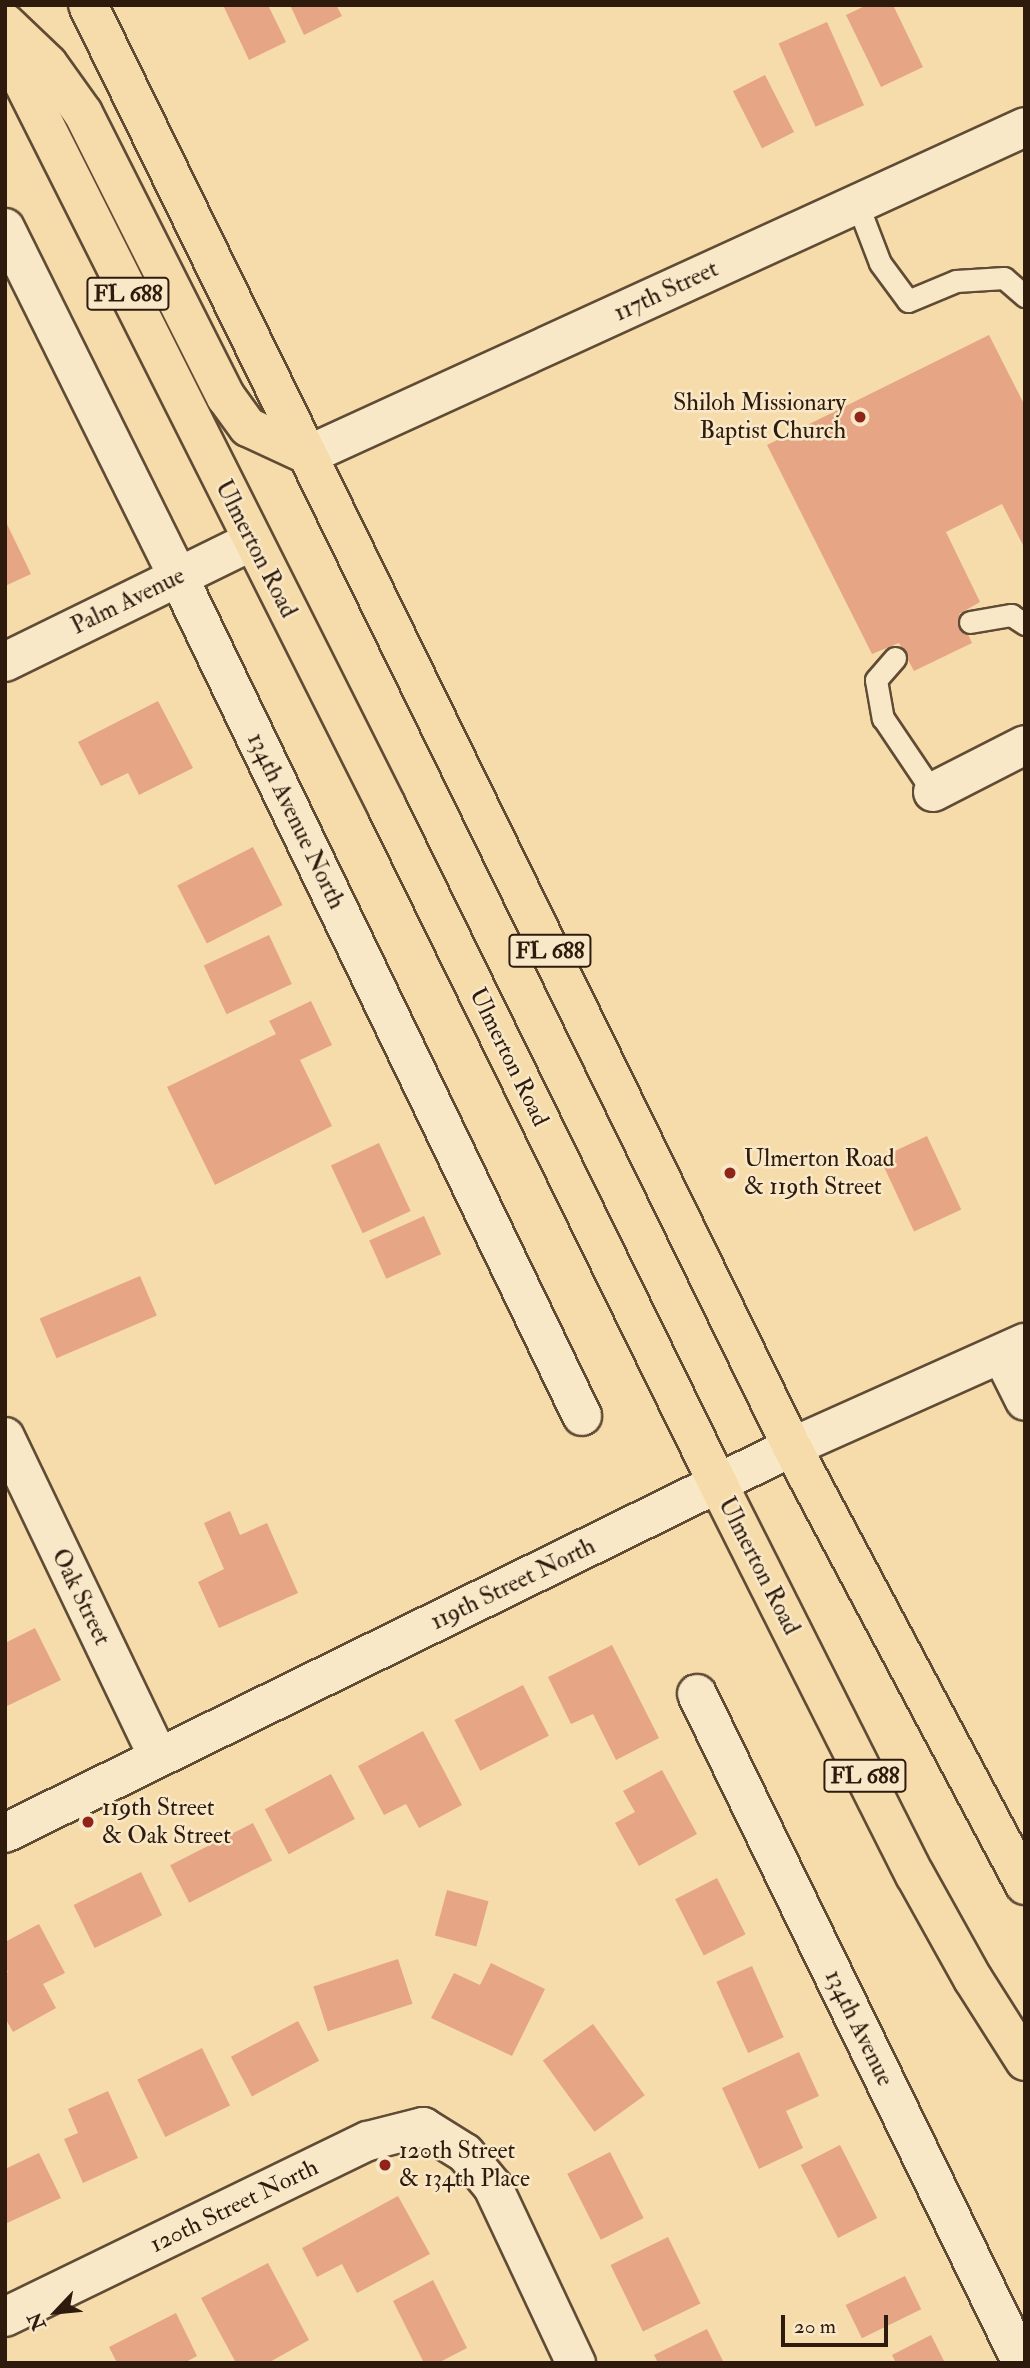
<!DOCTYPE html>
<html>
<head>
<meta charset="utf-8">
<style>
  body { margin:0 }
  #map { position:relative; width:1030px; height:2368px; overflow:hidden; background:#f6dcab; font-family:"IM FELL Double Pica",serif }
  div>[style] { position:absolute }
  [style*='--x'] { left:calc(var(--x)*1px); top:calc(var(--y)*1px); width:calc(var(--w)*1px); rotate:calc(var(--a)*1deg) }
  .building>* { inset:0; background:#e6a585; transform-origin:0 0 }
  .roads { filter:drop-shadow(2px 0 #604b35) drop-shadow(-2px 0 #604b35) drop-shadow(0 2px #604b35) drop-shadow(0 -2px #604b35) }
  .service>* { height:21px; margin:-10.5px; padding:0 10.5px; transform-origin:10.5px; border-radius:10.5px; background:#f9e8c8 }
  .minor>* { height:38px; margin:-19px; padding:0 19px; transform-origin:19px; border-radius:19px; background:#f9e8c8 }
  .tertiary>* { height:38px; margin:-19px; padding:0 19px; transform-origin:19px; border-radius:19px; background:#f9e8c8 }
  .primary>* { height:38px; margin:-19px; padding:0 19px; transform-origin:19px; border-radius:19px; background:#f6dcab }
  .dots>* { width:19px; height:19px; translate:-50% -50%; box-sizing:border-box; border:4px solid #f9e8c8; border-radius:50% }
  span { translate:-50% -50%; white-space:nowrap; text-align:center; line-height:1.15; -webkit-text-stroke:5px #f9e8c8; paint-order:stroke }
  .shield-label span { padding:2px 5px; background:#f9e8c8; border:2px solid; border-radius:5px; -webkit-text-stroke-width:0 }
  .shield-label { font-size:23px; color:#2e1b0e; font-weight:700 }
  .street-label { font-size:24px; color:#2e1b0e }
  .poi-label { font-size:24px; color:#2e1b0e }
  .right { translate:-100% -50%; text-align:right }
  .left { translate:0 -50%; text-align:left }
  .frame { position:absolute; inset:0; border:7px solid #2e1b0e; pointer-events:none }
  .north { position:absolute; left:21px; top:2277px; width:70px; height:70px; -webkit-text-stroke:5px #f9e8c8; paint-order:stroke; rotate:244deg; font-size:19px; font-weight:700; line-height:28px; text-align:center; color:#2e1b0e }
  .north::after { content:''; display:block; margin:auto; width:24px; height:32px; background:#2e1b0e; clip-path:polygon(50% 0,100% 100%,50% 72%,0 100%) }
  .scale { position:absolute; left:781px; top:2315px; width:107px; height:32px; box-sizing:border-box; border:4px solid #2e1b0e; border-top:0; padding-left:9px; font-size:21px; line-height:24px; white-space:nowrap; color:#2e1b0e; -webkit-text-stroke:5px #f9e8c8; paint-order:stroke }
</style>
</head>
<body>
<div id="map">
  <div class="building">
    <div style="clip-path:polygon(223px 5px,268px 5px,286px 42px,249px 60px)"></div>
    <div style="clip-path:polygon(290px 5px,336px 5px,342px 16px,304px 35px)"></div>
    <div style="clip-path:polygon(867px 5px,893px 5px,923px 67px,881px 87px,846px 15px)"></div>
    <div style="left:827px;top:22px;width:91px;height:53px;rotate:66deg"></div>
    <div style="left:765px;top:75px;width:64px;height:36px;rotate:63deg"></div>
    <div style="clip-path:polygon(989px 335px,1025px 406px,1025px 549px,1002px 504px,946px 532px,980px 602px,959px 614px,972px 643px,914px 671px,899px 643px,872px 654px,767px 445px)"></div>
    <div style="clip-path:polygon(5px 520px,31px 574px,5px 586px)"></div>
    <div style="clip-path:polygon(158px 701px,193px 768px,139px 795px,128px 773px,101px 786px,78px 742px)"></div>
    <div style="left:253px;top:847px;width:65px;height:85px;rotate:63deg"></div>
    <div style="left:269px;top:935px;width:54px;height:72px;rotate:65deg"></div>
    <div style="clip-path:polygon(311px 1001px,332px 1045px,300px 1060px,332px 1126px,215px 1185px,167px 1087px,276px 1034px,269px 1021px)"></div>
    <div style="left:927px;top:1136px;width:81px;height:52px;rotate:65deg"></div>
    <div style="left:379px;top:1143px;width:75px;height:53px;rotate:65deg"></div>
    <div style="left:424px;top:1216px;width:42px;height:60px;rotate:66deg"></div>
    <div style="left:140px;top:1276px;width:43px;height:109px;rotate:67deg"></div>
    <div style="clip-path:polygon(230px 1511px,240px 1535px,267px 1523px,298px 1593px,219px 1628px,198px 1582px,224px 1569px,204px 1523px)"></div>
    <div style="clip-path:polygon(35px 1628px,61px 1680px,5px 1707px,5px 1643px)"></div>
    <div style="clip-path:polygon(612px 1645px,659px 1738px,616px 1760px,593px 1714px,571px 1724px,548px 1677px)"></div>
    <div style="left:523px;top:1685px;width:57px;height:77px;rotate:63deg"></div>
    <div style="clip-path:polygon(423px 1731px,462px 1805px,419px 1828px,406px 1804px,384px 1815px,358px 1766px)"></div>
    <div style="clip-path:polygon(662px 1770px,697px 1834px,639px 1866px,615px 1823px,635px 1812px,623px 1791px)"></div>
    <div style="left:331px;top:1774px;width:51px;height:75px;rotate:62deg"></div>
    <div style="left:253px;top:1823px;width:42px;height:93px;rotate:63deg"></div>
    <div style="left:141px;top:1872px;width:48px;height:75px;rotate:64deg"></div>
    <div style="left:717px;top:1878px;width:63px;height:47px;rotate:63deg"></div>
    <div style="left:447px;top:1890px;width:43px;height:47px;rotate:15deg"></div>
    <div style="clip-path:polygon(39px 1924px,65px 1973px,43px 1984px,56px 2008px,13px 2032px,5px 2018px,5px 1973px,8px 1972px,5px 1966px,5px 1942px)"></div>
    <div style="left:398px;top:1959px;width:47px;height:89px;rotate:72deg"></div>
    <div style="clip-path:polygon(491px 1963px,545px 1989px,512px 2056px,431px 2018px,454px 1973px,480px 1985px)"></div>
    <div style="left:752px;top:1966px;width:78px;height:39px;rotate:66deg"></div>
    <div style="left:298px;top:2021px;width:45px;height:76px;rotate:62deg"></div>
    <div style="left:593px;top:2024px;width:88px;height:62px;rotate:54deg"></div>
    <div style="left:202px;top:2048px;width:64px;height:72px;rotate:64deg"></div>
    <div style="clip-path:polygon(799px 2052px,819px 2096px,786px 2111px,803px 2148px,759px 2169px,722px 2088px)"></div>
    <div style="clip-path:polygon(108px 2091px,138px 2158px,83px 2183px,64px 2139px,78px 2133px,68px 2109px)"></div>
    <div style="left:840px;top:2145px;width:82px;height:44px;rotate:63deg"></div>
    <div style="left:610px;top:2152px;width:74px;height:48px;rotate:63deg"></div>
    <div style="clip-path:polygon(39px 2153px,61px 2198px,5px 2224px,5px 2169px)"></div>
    <div style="clip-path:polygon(398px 2196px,430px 2254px,357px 2293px,342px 2264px,317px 2277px,302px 2248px)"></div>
    <div style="left:668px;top:2237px;width:74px;height:64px;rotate:64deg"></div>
    <div style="clip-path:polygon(268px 2263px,309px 2340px,268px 2363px,236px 2363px,201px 2298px)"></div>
    <div style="left:905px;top:2276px;width:37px;height:66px;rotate:64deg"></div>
    <div style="clip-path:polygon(433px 2280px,467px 2348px,438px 2363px,424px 2363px,393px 2301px)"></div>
    <div style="clip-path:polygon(176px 2313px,197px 2356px,184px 2363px,117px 2363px,109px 2347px)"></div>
    <div style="clip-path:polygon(707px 2329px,724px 2363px,658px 2363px,654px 2355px)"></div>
    <div style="clip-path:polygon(931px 2335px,945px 2363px,896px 2363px,892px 2355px)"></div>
  </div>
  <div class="roads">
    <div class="service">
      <div style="--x:857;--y:203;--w:64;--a:69"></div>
      <div style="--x:880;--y:263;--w:47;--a:53.6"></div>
      <div style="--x:908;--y:301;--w:52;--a:-22.6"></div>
      <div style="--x:956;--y:281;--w:48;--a:-3.6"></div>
      <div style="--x:1004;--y:278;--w:28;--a:41"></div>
      <div style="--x:970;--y:622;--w:42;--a:-9.7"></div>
      <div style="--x:1011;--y:615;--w:17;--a:33"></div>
      <div style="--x:895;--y:658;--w:29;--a:131"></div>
      <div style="--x:876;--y:680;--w:39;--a:80"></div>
      <div style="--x:883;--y:718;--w:89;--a:56"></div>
    </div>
    <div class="minor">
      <div style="--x:5;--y:228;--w:389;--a:63.6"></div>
      <div style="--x:178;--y:576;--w:932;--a:64.31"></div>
      <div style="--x:308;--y:455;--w:788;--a:-24.58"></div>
      <div style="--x:5;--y:662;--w:275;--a:-26.1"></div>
      <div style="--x:933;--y:792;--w:103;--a:-27.1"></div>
      <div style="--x:1002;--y:1355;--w:51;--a:63.4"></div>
      <div style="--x:5;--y:1437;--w:355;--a:64.4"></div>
      <div style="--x:697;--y:1694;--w:744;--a:64.09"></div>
      <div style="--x:5;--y:2317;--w:403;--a:-25.9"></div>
      <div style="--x:368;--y:2141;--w:57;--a:-14.3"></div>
      <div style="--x:423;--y:2127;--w:49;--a:31.8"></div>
      <div style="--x:465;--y:2153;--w:44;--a:50.5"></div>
      <div style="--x:493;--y:2187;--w:195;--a:64.8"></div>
    </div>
    <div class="tertiary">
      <div style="--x:5;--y:1833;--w:877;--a:-26.13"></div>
      <div style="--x:792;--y:1447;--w:255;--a:-24.1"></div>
    </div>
    <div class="primary">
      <div style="--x:88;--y:5;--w:1605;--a:63.98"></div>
      <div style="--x:792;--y:1447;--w:496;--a:62"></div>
      <div style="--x:5;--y:23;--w:59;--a:43.6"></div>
      <div style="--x:48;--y:64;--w:60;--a:54.5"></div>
      <div style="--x:83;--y:113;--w:318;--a:63.3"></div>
      <div style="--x:226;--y:397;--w:37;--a:54"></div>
      <div style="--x:248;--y:427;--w:66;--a:25"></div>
      <div style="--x:5;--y:46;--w:851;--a:63.34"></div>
      <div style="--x:387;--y:807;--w:754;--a:63.94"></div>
      <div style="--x:718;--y:1484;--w:438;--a:63.3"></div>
      <div style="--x:915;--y:1875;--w:119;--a:60.9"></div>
      <div style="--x:973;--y:1979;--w:97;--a:57.6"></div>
    </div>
  </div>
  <div class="dots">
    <div style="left:860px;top:417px;background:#8f2418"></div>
    <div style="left:730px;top:1173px;background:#8f2418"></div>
    <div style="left:88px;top:1822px;background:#8f2418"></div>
    <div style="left:385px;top:2165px;background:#8f2418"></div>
  </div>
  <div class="shield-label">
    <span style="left:128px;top:294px">FL 688</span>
    <span style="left:550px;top:951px">FL 688</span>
    <span style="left:865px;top:1776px">FL 688</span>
  </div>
  <div class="street-label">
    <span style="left:666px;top:291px;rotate:-25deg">117th Street</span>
    <span style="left:256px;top:549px;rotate:63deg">Ulmerton Road</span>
    <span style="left:128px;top:601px;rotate:-26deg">Palm Avenue</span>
    <span style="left:296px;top:821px;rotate:64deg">134th Avenue North</span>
    <span style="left:509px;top:1057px;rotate:64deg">Ulmerton Road</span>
    <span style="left:759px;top:1566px;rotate:63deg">Ulmerton Road</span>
    <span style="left:513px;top:1584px;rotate:-26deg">119th Street North</span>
    <span style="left:81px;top:1597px;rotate:64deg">Oak Street</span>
    <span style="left:859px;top:2028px;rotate:64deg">134th Avenue</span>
    <span style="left:234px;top:2206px;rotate:-26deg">120th Street North</span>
  </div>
  <div class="poi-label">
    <span class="right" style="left:846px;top:417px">Shiloh Missionary<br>Baptist Church</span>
    <span class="left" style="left:744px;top:1173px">Ulmerton Road<br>&amp; 119th Street</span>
    <span class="left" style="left:102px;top:1822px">119th Street<br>&amp; Oak Street</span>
    <span class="left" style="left:399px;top:2165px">120th Street<br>&amp; 134th Place</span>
  </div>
  <div class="frame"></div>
  <div class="north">N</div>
  <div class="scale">20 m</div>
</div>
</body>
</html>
